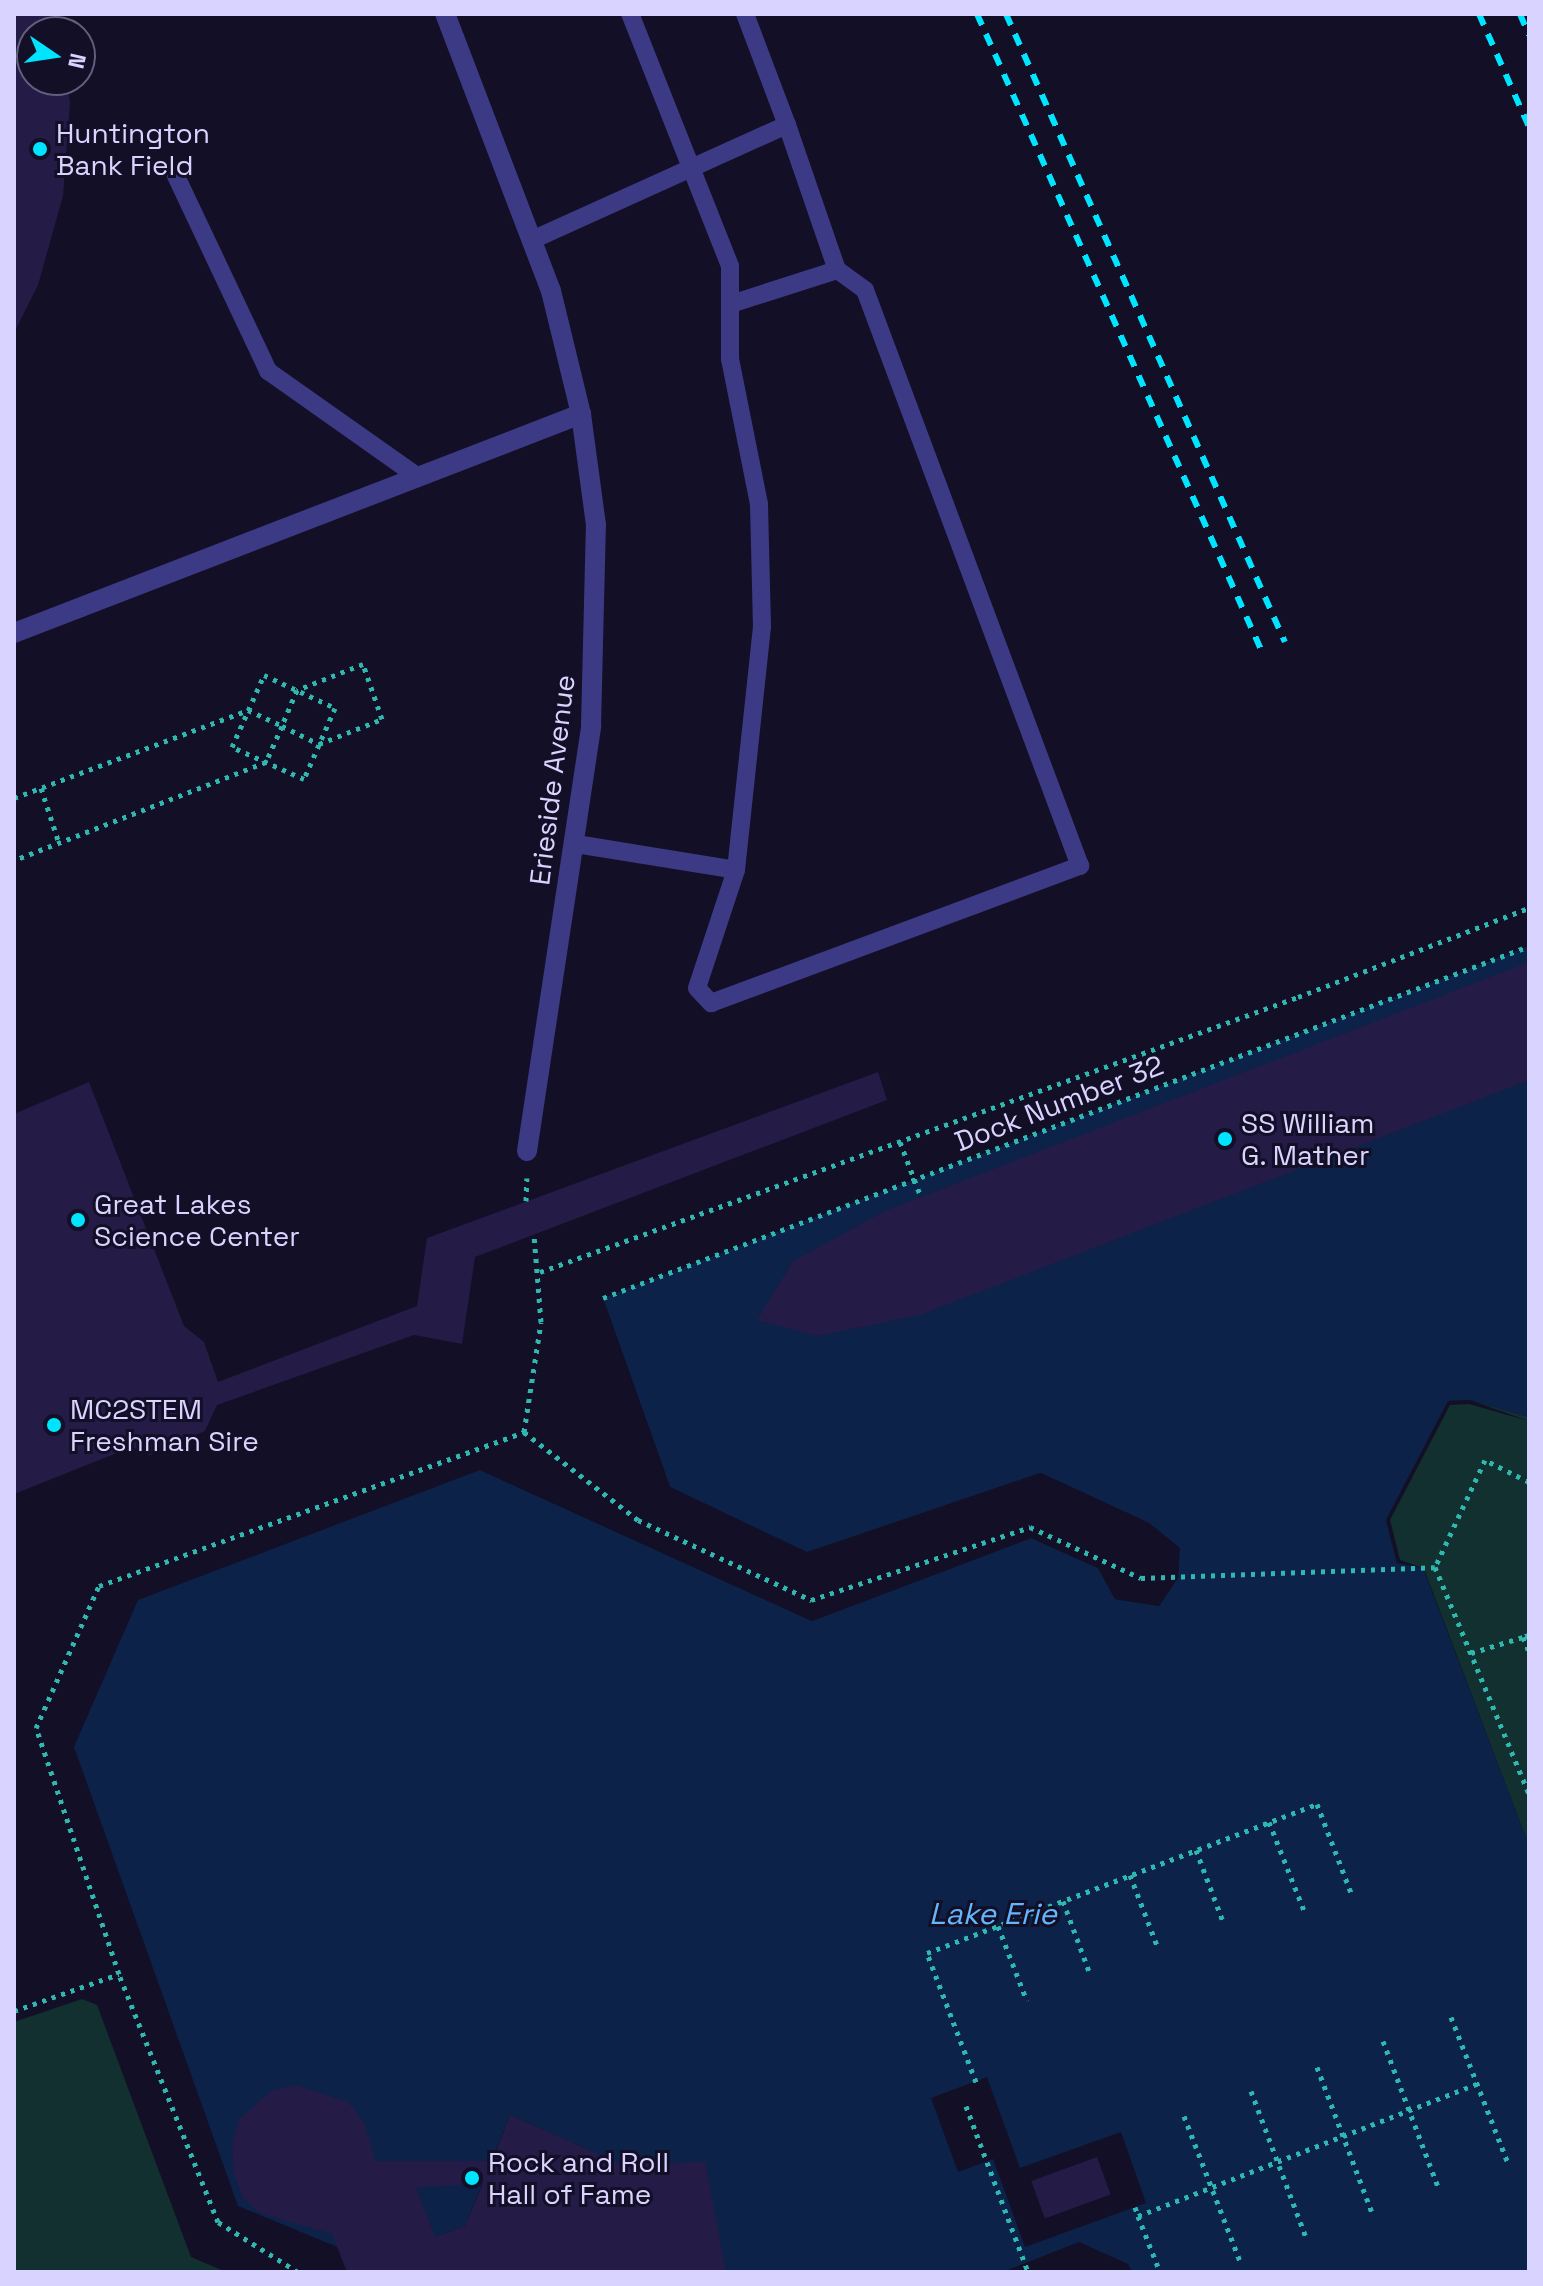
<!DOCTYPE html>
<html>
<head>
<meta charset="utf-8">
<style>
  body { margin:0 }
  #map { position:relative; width:1543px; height:2286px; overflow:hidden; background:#130f26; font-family:"Space Grotesk",sans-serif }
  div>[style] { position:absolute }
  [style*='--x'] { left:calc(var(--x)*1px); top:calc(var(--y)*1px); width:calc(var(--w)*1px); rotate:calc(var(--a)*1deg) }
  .green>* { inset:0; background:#12302f }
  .water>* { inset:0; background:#0c2248 }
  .pier>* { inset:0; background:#130f26 }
  .building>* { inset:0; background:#241b47; transform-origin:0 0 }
  .path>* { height:5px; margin-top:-2.5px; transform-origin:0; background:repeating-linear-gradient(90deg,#2fb8b0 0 4px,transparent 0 10px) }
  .service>* { height:18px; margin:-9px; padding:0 9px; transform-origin:9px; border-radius:9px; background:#3d3a85 }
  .minor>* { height:20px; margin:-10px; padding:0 10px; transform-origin:10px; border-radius:10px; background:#3d3a85 }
  .tertiary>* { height:20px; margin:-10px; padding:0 10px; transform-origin:10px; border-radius:10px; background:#3d3a85 }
  .rail>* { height:6px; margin-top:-3px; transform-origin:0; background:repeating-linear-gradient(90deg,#00e5ff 0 12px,transparent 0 22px) }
  .path-bridge>* { height:5px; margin-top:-2.5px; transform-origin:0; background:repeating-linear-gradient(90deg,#2fb8b0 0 4px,transparent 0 10px) }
  .dots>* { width:22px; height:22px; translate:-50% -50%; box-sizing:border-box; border:4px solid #130f26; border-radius:50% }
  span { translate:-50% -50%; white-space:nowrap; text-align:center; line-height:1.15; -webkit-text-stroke:6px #130f26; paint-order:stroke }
  .poi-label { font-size:28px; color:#d9d4ff }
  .left { translate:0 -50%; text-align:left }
  .street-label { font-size:28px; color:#d9d4ff }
  .water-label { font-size:30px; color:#62b6ff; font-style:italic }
  .frame { position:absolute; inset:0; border:16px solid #d9d4ff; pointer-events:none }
  .north { position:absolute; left:16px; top:16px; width:80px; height:80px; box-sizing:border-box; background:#130f26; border:2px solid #625e7d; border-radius:50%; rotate:103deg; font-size:22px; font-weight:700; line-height:32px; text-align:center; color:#d9d4ff }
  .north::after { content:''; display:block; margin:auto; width:28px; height:36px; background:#00e5ff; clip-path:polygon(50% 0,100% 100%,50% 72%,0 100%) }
</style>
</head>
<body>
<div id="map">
  <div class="green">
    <div style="clip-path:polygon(1470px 1400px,1529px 1417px,1529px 1846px,1424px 1569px,1397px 1563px,1386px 1520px,1448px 1401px)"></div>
    <div style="clip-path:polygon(82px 1999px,97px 2005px,191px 2257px,226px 2272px,14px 2272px,14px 2022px)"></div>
  </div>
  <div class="water">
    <div style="clip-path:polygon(1529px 946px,1529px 1417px,1470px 1400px,1448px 1401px,1386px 1520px,1397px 1563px,1423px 1568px,1529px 1846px,1529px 2272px,1132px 2272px,1128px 2264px,1079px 2242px,1003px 2272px,617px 2272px,622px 2165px,510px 2115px,465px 2226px,371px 2261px,238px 2206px,74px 1747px,138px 1600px,480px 1470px,812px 1621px,1031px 1538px,1098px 1568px,1115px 1599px,1159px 1606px,1178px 1578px,1179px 1548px,1149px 1523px,1041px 1473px,807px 1553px,670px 1487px,603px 1298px)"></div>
  </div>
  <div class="pier">
    <div style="clip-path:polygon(603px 1298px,670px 1487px,807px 1552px,1040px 1473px,1149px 1523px,1180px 1548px,1178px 1578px,1159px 1606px,1115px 1599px,1098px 1568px,1031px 1538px,812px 1621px,480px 1470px,812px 1616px,1031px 1534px,1101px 1565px,1117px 1596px,1157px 1601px,1174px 1576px,1176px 1550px,1147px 1526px,1040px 1477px,807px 1557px,668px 1490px)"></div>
    <div style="clip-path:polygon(1470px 1400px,1529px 1421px,1469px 1404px,1450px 1405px,1390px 1520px,1400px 1560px,1423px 1568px,1397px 1563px,1386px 1520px,1448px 1401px)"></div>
    <div style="clip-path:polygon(987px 2077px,1020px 2168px,1121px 2132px,1146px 2203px,1025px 2247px,993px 2159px,958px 2172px,931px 2098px)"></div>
  </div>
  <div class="building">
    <div style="clip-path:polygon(14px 14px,58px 14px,61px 32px,32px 32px,32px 80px,67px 80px,70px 103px,63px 196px,38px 285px,14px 333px)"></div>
    <div style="clip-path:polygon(1529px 962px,1529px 1080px,920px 1315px,817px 1336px,757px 1320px,793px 1261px,885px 1211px)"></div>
    <div style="clip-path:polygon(878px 1072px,887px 1100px,475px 1257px,462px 1344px,414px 1335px,217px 1405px,205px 1431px,150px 1455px,132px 1447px,14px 1494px,14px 1114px,89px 1082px,184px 1326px,204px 1342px,218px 1382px,417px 1306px,427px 1238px)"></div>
    <div style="clip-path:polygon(evenodd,295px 2085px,348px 2102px,364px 2122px,375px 2161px,492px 2161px,510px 2115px,623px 2165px,705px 2162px,726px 2272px,347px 2272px,332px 2234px,262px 2214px,243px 2198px,234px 2174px,232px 2145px,239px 2119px,271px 2091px,295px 2085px,483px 2183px,465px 2226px,435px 2237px,416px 2188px,483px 2183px)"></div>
    <div style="left:1097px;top:2157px;width:40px;height:70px;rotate:70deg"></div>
  </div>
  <div class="path">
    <div style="--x:264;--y:675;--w:78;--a:24.9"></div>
    <div style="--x:335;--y:708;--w:77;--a:113.6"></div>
    <div style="--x:304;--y:779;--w:79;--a:-156"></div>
    <div style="--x:232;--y:747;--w:79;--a:-66"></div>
    <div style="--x:41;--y:788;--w:58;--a:71.9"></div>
    <div style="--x:14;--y:798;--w:250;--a:-20.6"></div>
    <div style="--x:248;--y:710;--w:38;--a:25"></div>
    <div style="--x:282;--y:726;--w:41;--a:25.9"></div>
    <div style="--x:319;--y:744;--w:68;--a:-21.6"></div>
    <div style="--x:382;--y:719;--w:58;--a:-109.1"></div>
    <div style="--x:363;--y:664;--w:71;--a:158.5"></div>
    <div style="--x:297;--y:690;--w:39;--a:113"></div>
    <div style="--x:282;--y:726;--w:39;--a:114"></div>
    <div style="--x:266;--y:762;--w:270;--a:158.7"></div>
    <div style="--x:526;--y:1201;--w:23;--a:-88"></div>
    <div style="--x:540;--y:1272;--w:806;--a:-19.94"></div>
    <div style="--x:1298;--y:997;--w:248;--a:-21.1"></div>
    <div style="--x:603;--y:1298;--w:991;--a:-20.81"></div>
    <div style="--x:524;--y:1432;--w:144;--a:37.7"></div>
    <div style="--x:638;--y:1520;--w:191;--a:24.8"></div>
    <div style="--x:811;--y:1600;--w:231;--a:-18.4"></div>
    <div style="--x:1030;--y:1527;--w:122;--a:24.7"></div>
    <div style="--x:1141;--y:1578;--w:294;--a:-2.1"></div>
    <div style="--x:524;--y:1432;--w:111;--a:-81.2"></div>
    <div style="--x:541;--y:1322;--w:87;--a:-94.6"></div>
    <div style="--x:1529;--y:1482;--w:49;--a:-153.4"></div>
    <div style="--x:1485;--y:1460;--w:118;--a:115"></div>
    <div style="--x:1435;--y:1567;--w:246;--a:67.5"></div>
    <div style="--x:1529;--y:1635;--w:6;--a:162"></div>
    <div style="--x:1523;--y:1637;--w:16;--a:68"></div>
    <div style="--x:1471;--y:1653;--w:54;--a:-17.1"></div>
    <div style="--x:1269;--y:1822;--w:98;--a:68.4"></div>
    <div style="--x:1196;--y:1850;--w:79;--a:69.3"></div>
    <div style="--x:1130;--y:1875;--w:78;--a:69"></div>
    <div style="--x:1063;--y:1901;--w:78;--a:69.7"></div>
    <div style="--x:998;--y:1926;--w:80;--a:68.9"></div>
    <div style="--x:14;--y:2011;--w:111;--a:-19.4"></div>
    <div style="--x:1451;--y:2017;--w:157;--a:68.7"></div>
    <div style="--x:1383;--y:2041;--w:158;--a:69.3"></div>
    <div style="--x:1317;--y:2067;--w:158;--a:69.3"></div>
    <div style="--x:976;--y:2082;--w:138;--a:-110.8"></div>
    <div style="--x:927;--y:1953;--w:417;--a:-20.9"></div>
    <div style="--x:1317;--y:1804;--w:97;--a:69"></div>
    <div style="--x:1251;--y:2091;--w:159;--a:69.4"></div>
    <div style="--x:966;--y:2106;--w:177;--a:69.5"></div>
    <div style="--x:1184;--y:2116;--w:159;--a:68.9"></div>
    <div style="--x:1135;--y:2207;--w:9;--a:72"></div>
    <div style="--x:1138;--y:2216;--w:364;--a:-21.3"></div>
    <div style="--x:1138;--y:2216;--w:60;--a:68.6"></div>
    <div style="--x:298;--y:2272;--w:94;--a:-148"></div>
    <div style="--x:218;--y:2222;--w:267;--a:-111.8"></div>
    <div style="--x:119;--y:1974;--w:260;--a:-108.6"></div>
    <div style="--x:36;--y:1728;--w:155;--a:-66.1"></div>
    <div style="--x:99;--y:1586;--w:452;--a:-19.9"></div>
  </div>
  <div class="service">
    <div style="--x:176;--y:176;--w:216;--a:64.7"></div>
    <div style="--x:268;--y:371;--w:184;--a:35.2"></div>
    <div style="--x:532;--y:240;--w:280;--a:-24.3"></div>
    <div style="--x:787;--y:125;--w:119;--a:-110.7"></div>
    <div style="--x:731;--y:304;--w:111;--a:-17.8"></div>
    <div style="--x:576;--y:844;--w:162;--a:9.2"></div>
    <div style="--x:736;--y:870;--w:244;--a:-83.9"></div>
    <div style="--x:762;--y:627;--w:123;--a:-91.4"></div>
    <div style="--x:759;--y:504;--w:148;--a:-101.3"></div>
    <div style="--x:730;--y:359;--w:93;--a:-90"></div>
    <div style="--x:730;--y:266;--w:271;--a:-111.6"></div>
    <div style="--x:736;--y:870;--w:124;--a:108.3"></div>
    <div style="--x:697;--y:988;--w:21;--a:47"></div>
    <div style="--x:711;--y:1003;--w:394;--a:-20.4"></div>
    <div style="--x:1080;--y:866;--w:615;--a:-110.47"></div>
    <div style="--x:865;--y:290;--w:34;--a:-144"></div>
    <div style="--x:837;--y:270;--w:153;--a:-109"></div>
  </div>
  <div class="minor">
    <div style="--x:527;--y:1151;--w:430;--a:-81.4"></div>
    <div style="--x:591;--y:726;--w:201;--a:-88.6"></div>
    <div style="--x:596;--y:525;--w:112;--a:-97.7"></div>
  </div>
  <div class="tertiary">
    <div style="--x:14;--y:633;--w:608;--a:-21.12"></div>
    <div style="--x:581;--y:414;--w:127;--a:-103.7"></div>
    <div style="--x:551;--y:291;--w:297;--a:-110.9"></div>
  </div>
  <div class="rail">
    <div style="--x:977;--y:14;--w:701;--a:65.92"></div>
    <div style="--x:1006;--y:14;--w:687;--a:66.05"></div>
    <div style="--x:1479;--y:14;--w:124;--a:66.1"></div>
    <div style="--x:1520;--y:14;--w:23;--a:67"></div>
  </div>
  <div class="path-bridge">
    <div style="--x:900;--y:1142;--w:59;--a:69.1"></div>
  </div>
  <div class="dots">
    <div style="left:40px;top:149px;background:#00e5ff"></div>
    <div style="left:1225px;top:1139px;background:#00e5ff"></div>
    <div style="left:78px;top:1220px;background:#00e5ff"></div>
    <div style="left:54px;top:1425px;background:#00e5ff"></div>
    <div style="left:472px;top:2178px;background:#00e5ff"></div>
  </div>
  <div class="poi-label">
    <span class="left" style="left:56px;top:149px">Huntington<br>Bank Field</span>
    <span class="left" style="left:1241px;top:1139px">SS William<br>G. Mather</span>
    <span class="left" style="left:94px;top:1220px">Great Lakes<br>Science Center</span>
    <span class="left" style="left:70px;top:1425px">MC2STEM<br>Freshman Sire</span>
    <span class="left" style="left:488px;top:2178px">Rock and Roll<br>Hall of Fame</span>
  </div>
  <div class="street-label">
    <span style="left:552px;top:780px;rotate:-83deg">Erieside Avenue</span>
    <span style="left:1059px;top:1103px;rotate:-21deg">Dock Number 32</span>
  </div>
  <div class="water-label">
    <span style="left:993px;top:1914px">Lake Erie</span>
  </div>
  <div class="frame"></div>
  <div class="north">N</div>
</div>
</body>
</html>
